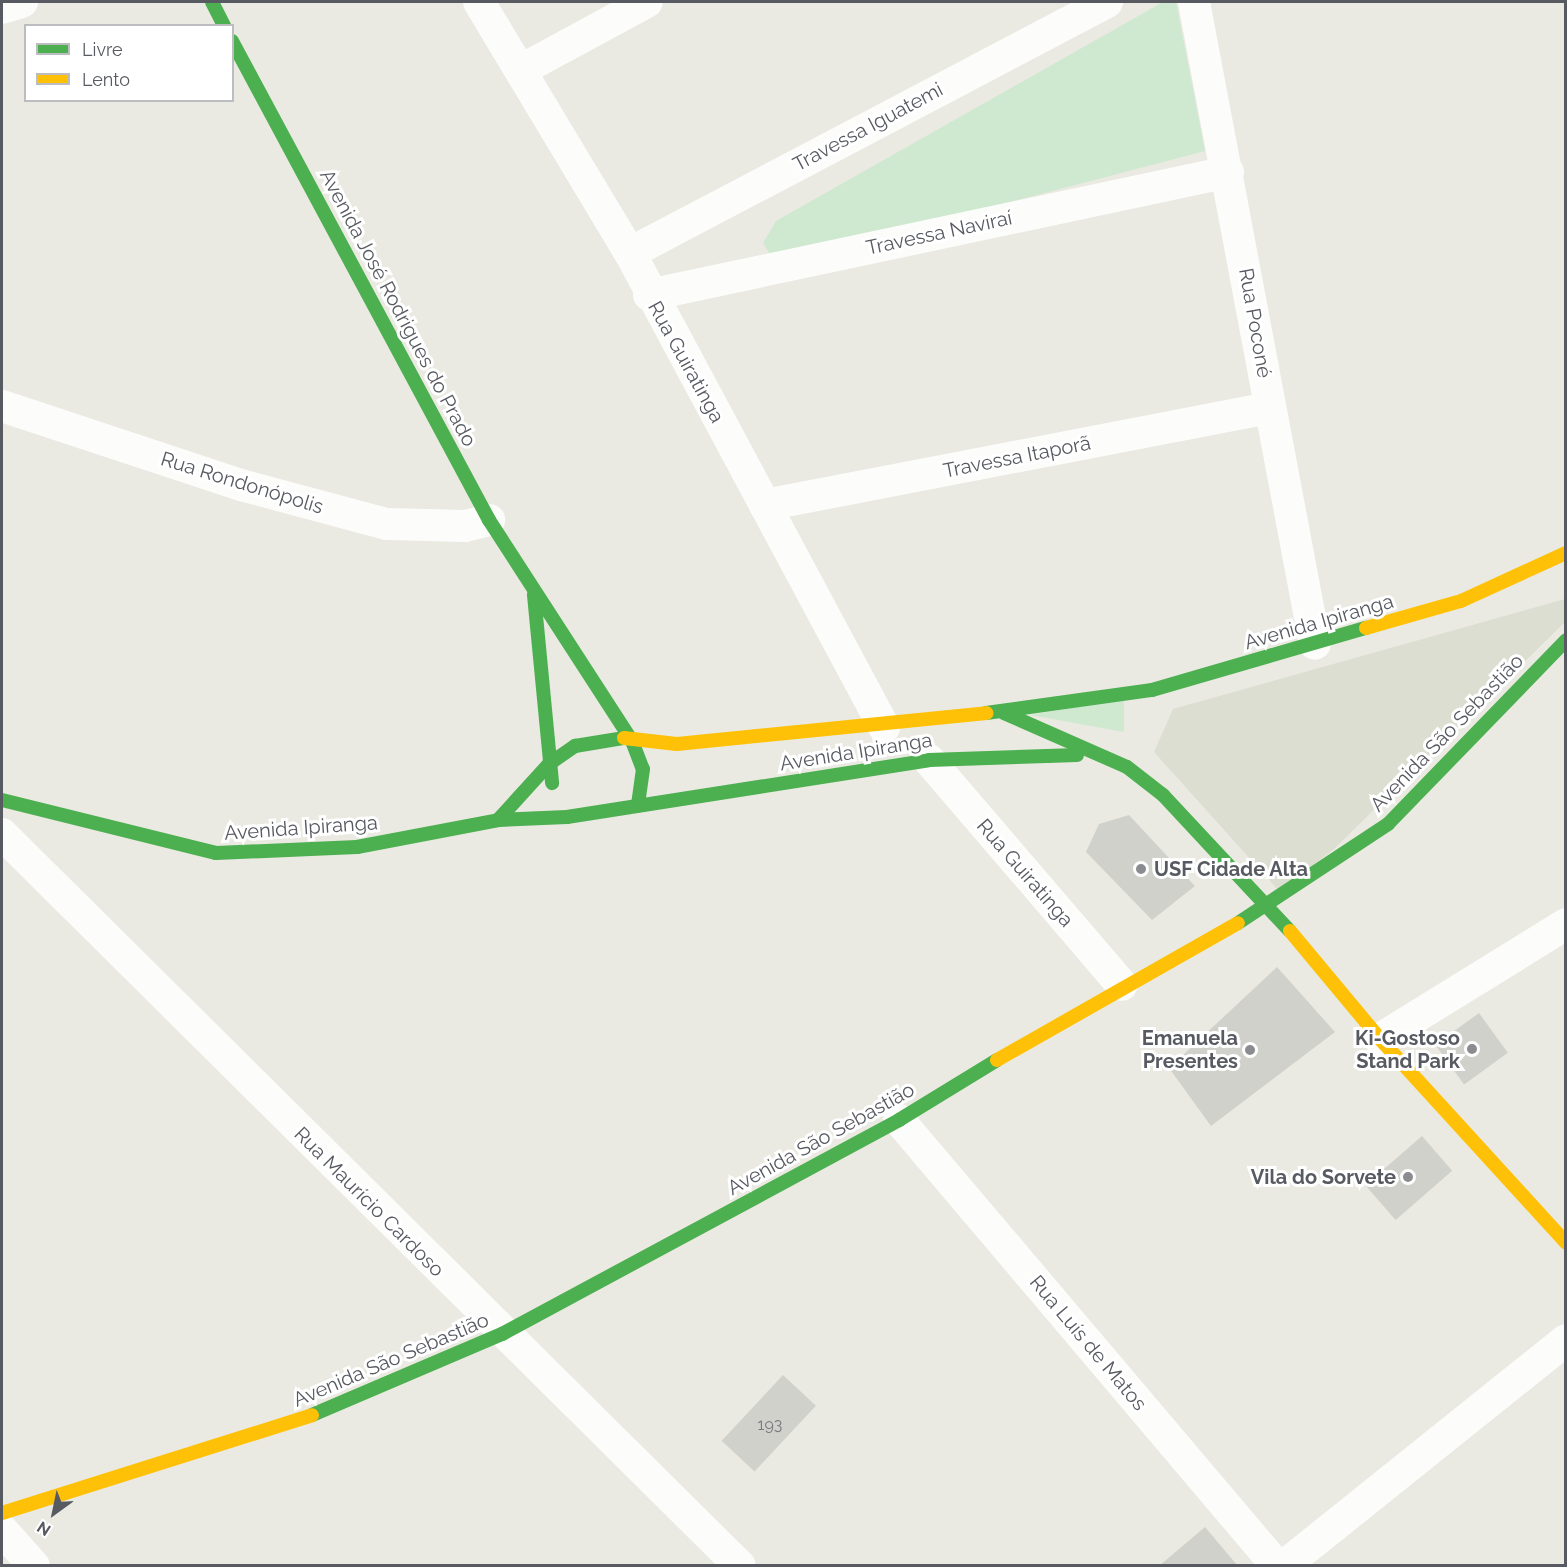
<!DOCTYPE html>
<html>
<head>
<meta charset="utf-8">
<style>
  body { margin:0 }
  #map { position:relative; width:1567px; height:1567px; overflow:hidden; background:#eaeae2; font-family:Raleway,sans-serif }
  div>[style] { position:absolute }
  [style*='--x'] { left:calc(var(--x)*1px); top:calc(var(--y)*1px); width:calc(var(--w)*1px); rotate:calc(var(--a)*1deg) }
  .education>* { inset:0; background:#dcded1 }
  .green>* { inset:0; background:#cee9d0 }
  .building>* { inset:0; background:#d1d1cc; transform-origin:0 0 }
  .street>* { height:32px; margin:-16px; padding:0 16px; transform-origin:16px; border-radius:16px; background:#fcfcfb }
  .fast>* { height:14px; margin:-7px; padding:0 7px; transform-origin:7px; border-radius:7px; background:#4caf50 }
  .slow>* { height:14px; margin:-7px; padding:0 7px; transform-origin:7px; border-radius:7px; background:#ffc107 }
  .dots>* { width:16px; height:16px; translate:-50% -50%; box-sizing:border-box; border:3px solid #fff; border-radius:50% }
  span { translate:-50% -50%; white-space:nowrap; text-align:center; line-height:1.15; -webkit-text-stroke:6px #fff; paint-order:stroke }
  .number-label { font-size:16px; color:#78797e }
  .number-label span { -webkit-text-stroke-width:0 }
  .street-label { font-size:20px; color:#585a62 }
  .poi-label { font-size:20px; color:#585a62; font-weight:700 }
  .left { translate:0 -50%; text-align:left }
  .right { translate:-100% -50%; text-align:right }
  .frame { position:absolute; inset:0; border:3px solid #585a62; pointer-events:none }
  .legend { position:absolute; left:24px; top:24px; width:210px; height:78px; box-sizing:border-box; background:#fff; border:2px solid #bcbdc0; margin:0; padding:8px 10px; list-style:none; font-size:18px; color:#585a62 }
  .legend li { display:flex; align-items:center; gap:12px; height:30px }
  .legend b { width:30px; border:2px solid #bcbdc0 }
  .north { position:absolute; left:24px; top:1483px; width:60px; height:60px; -webkit-text-stroke:4px #fff; paint-order:stroke; rotate:213deg; font-size:16px; font-weight:700; line-height:24px; text-align:center; color:#585a62 }
  .north::after { content:''; display:block; margin:auto; width:21px; height:27px; background:#585a62; clip-path:polygon(50% 0,100% 100%,50% 72%,0 100%) }
</style>
</head>
<body>
<div id="map">
  <div class="education">
    <div style="clip-path:polygon(1565px 599px,1565px 622px,1334px 849px,1279px 891px,1154px 752px,1173px 709px)"></div>
  </div>
  <div class="green">
    <div style="clip-path:polygon(1163px 2px,1176px 2px,1205px 151px,781px 262px,771px 256px,763px 243px,776px 221px)"></div>
    <div style="clip-path:polygon(1124px 699px,1124px 732px,1030px 715px)"></div>
  </div>
  <div class="building">
    <div style="clip-path:polygon(1129px 815px,1195px 886px,1152px 920px,1086px 852px,1099px 824px)"></div>
    <div style="clip-path:polygon(1277px 967px,1335px 1032px,1211px 1126px,1169px 1068px)"></div>
    <div style="left:1479px;top:1013px;width:49px;height:54px;rotate:54deg"></div>
    <div style="left:1422px;top:1136px;width:46px;height:75px;rotate:49deg"></div>
    <div style="left:783px;top:1375px;width:45px;height:90px;rotate:43deg"></div>
    <div style="clip-path:polygon(1205px 1527px,1237px 1565px,1159px 1566px)"></div>
  </div>
  <div class="street">
    <div style="--x:479;--y:2;--w:293;--a:59"></div>
    <div style="--x:630;--y:253;--w:538;--a:61.81"></div>
    <div style="--x:1194;--y:2;--w:653;--a:79.33"></div>
    <div style="--x:2;--y:8;--w:21;--a:-17"></div>
    <div style="--x:521;--y:70;--w:143;--a:-28.4"></div>
    <div style="--x:630;--y:253;--w:539;--a:-27.75"></div>
    <div style="--x:649;--y:295;--w:592;--a:-11.99"></div>
    <div style="--x:2;--y:406;--w:252;--a:18.3"></div>
    <div style="--x:241;--y:485;--w:151;--a:15"></div>
    <div style="--x:387;--y:524;--w:78;--a:1.5"></div>
    <div style="--x:465;--y:526;--w:25;--a:-14"></div>
    <div style="--x:765;--y:505;--w:513;--a:-10.89"></div>
    <div style="--x:929;--y:760;--w:296;--a:49.4"></div>
    <div style="--x:2;--y:834;--w:1039;--a:44.77"></div>
    <div style="--x:1380;--y:1039;--w:219;--a:-31.7"></div>
    <div style="--x:899;--y:1120;--w:585;--a:49.72"></div>
    <div style="--x:2;--y:1530;--w:48;--a:48.4"></div>
    <div style="--x:1284;--y:1566;--w:361;--a:-38.7"></div>
  </div>
  <div class="fast">
    <div style="--x:212;--y:2;--w:27;--a:63"></div>
    <div style="--x:232;--y:41;--w:544;--a:61.78"></div>
    <div style="--x:489;--y:520;--w:263;--a:57.1"></div>
    <div style="--x:632;--y:741;--w:30;--a:69"></div>
    <div style="--x:643;--y:769;--w:37;--a:98"></div>
    <div style="--x:534;--y:595;--w:189;--a:84.5"></div>
    <div style="--x:986;--y:713;--w:168;--a:-7.9"></div>
    <div style="--x:1152;--y:690;--w:223;--a:-16.2"></div>
    <div style="--x:1004;--y:713;--w:134;--a:23.7"></div>
    <div style="--x:1127;--y:767;--w:46;--a:37.9"></div>
    <div style="--x:1163;--y:795;--w:186;--a:47"></div>
    <div style="--x:2;--y:800;--w:220;--a:13.9"></div>
    <div style="--x:216;--y:853;--w:141;--a:-2.4"></div>
    <div style="--x:357;--y:847;--w:144;--a:-10.8"></div>
    <div style="--x:498;--y:820;--w:76;--a:-47.7"></div>
    <div style="--x:549;--y:764;--w:32;--a:-35"></div>
    <div style="--x:575;--y:746;--w:50;--a:-9.3"></div>
    <div style="--x:498;--y:820;--w:69;--a:-2.5"></div>
    <div style="--x:567;--y:817;--w:366;--a:-8.9"></div>
    <div style="--x:929;--y:760;--w:148;--a:-1.9"></div>
    <div style="--x:1238;--y:923;--w:180;--a:-33.4"></div>
    <div style="--x:1388;--y:824;--w:256;--a:-45.9"></div>
    <div style="--x:312;--y:1415;--w:207;--a:-23.1"></div>
    <div style="--x:502;--y:1334;--w:451;--a:-28.3"></div>
    <div style="--x:899;--y:1120;--w:115;--a:-31.5"></div>
  </div>
  <div class="slow">
    <div style="--x:1366;--y:628;--w:99;--a:-15.9"></div>
    <div style="--x:1461;--y:601;--w:115;--a:-24.6"></div>
    <div style="--x:624;--y:738;--w:53;--a:6.5"></div>
    <div style="--x:677;--y:744;--w:311;--a:-5.7"></div>
    <div style="--x:1290;--y:931;--w:141;--a:50.2"></div>
    <div style="--x:1380;--y:1039;--w:276;--a:47.6"></div>
    <div style="--x:997;--y:1060;--w:277;--a:-29.6"></div>
    <div style="--x:2;--y:1513;--w:325;--a:-17.5"></div>
  </div>
  <div class="dots">
    <div style="left:1141px;top:869px;background:#8b8c8f"></div>
    <div style="left:1472px;top:1049px;background:#8b8c8f"></div>
    <div style="left:1250px;top:1050px;background:#8b8c8f"></div>
    <div style="left:1408px;top:1177px;background:#8b8c8f"></div>
  </div>
  <div class="number-label">
    <span style="left:770px;top:1425px">193</span>
  </div>
  <div class="street-label">
    <span style="left:868px;top:127px;rotate:-28deg">Travessa Iguatemi</span>
    <span style="left:939px;top:233px;rotate:-12deg">Travessa Naviraí</span>
    <span style="left:398px;top:308px;rotate:62deg">Avenida José Rodrigues do Prado</span>
    <span style="left:1255px;top:323px;rotate:80deg">Rua Poconé</span>
    <span style="left:686px;top:362px;rotate:61deg">Rua Guiratinga</span>
    <span style="left:1017px;top:457px;rotate:-11deg">Travessa Itaporã</span>
    <span style="left:242px;top:483px;rotate:17deg">Rua Rondonópolis</span>
    <span style="left:1319px;top:622px;rotate:-16deg">Avenida Ipiranga</span>
    <span style="left:1447px;top:733px;rotate:-46deg">Avenida São Sebastião</span>
    <span style="left:856px;top:752px;rotate:-9deg">Avenida Ipiranga</span>
    <span style="left:301px;top:828px;rotate:-4deg">Avenida Ipiranga</span>
    <span style="left:1025px;top:873px;rotate:49deg">Rua Guiratinga</span>
    <span style="left:821px;top:1139px;rotate:-29deg">Avenida São Sebastião</span>
    <span style="left:369px;top:1202px;rotate:45deg">Rua Maurício Cardoso</span>
    <span style="left:1088px;top:1343px;rotate:50deg">Rua Luís de Matos</span>
    <span style="left:391px;top:1360px;rotate:-23deg">Avenida São Sebastião</span>
  </div>
  <div class="poi-label">
    <span class="left" style="left:1154px;top:869px">USF Cidade Alta</span>
    <span class="right" style="left:1238px;top:1050px">Emanuela<br>Presentes</span>
    <span class="right" style="left:1460px;top:1050px">Ki-Gostoso<br>Stand Park</span>
    <span class="right" style="left:1396px;top:1177px">Vila do Sorvete</span>
  </div>
  <div class="frame"></div>
  <ul class="legend">
  <li><b style="height:8px;background:#4caf50"></b>Livre</li>
  <li><b style="height:8px;background:#ffc107"></b>Lento</li>
  </ul>
  <div class="north">N</div>
</div>
</body>
</html>
